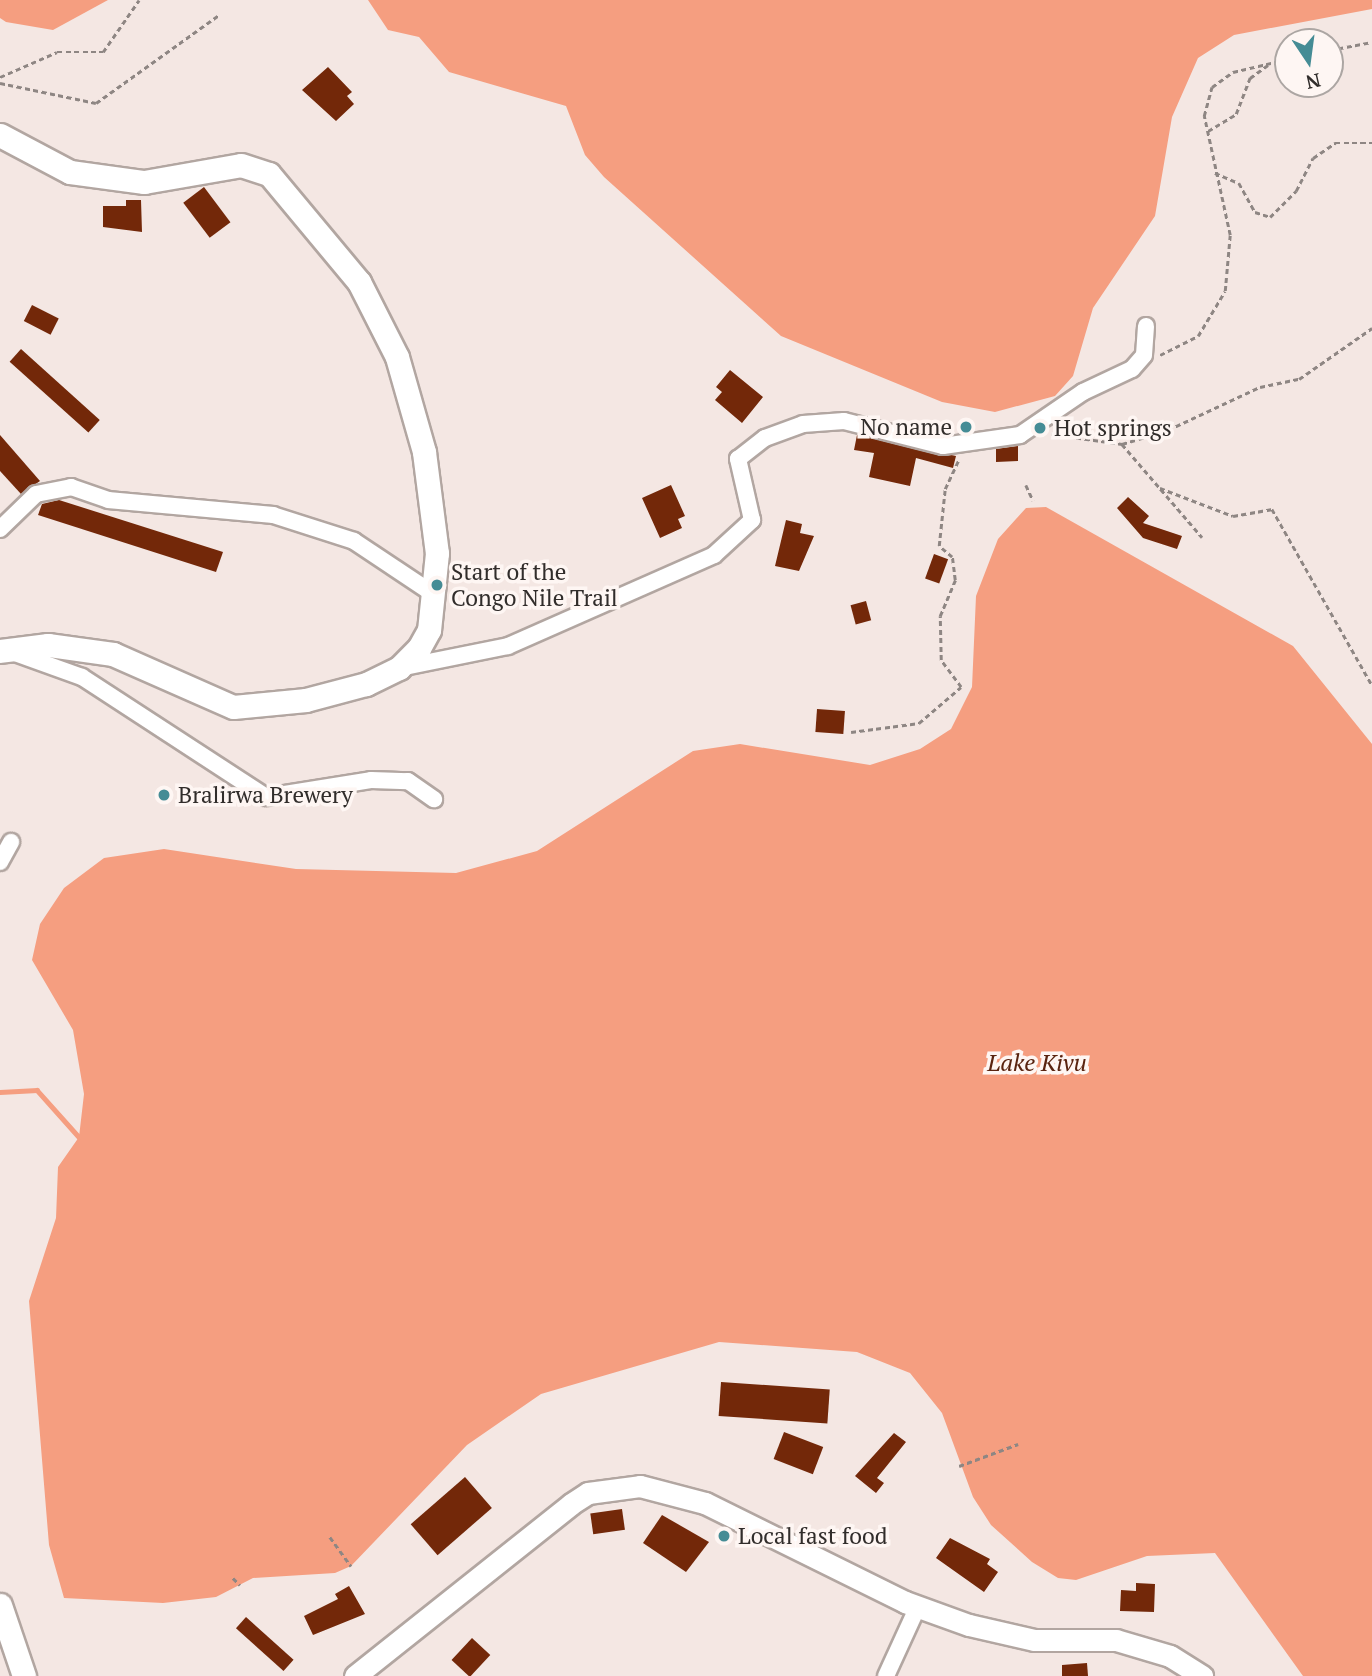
<!DOCTYPE html>
<html>
<head>
<meta charset="utf-8">
<style>
  body { margin:0 }
  #map { position:relative; width:1372px; height:1676px; overflow:hidden; background:#f4e7e3; font-family:"PT Serif",serif }
  div>[style] { position:absolute }
  [style*='--x'] { left:calc(var(--x)*1px); top:calc(var(--y)*1px); width:calc(var(--w)*1px); rotate:calc(var(--a)*1deg) }
  .water>* { inset:0; background:#f59e80 }
  .stream>* { height:4.5px; margin:-2.25px; padding:0 2.25px; transform-origin:2.25px; border-radius:2.25px; background:#f59e80 }
  .building>* { inset:0; background:#732809; transform-origin:0 0 }
  .path>* { height:2.5px; margin-top:-1.25px; transform-origin:0; background:repeating-linear-gradient(90deg,#8e8683 0 5px,transparent 0 8.5px) }
  .roads { filter:drop-shadow(2px 0 #b2a6a1) drop-shadow(-2px 0 #b2a6a1) drop-shadow(0 2px #b2a6a1) drop-shadow(0 -2px #b2a6a1) }
  .minor>* { height:16px; margin:-8px; padding:0 8px; transform-origin:8px; border-radius:8px; background:#fff }
  .tertiary>* { height:21px; margin:-10.5px; padding:0 10.5px; transform-origin:10.5px; border-radius:10.5px; background:#fff }
  .secondary>* { height:23px; margin:-11.5px; padding:0 11.5px; transform-origin:11.5px; border-radius:11.5px; background:#fff }
  .dots>* { width:19px; height:19px; translate:-50% -50%; box-sizing:border-box; border:4px solid #fef6f3; border-radius:50% }
  span { translate:-50% -50%; white-space:nowrap; text-align:center; line-height:1.15; -webkit-text-stroke:7px #fef6f3; paint-order:stroke }
  .poi-label { font-size:23px; color:#312d2b }
  .right { translate:-100% -50%; text-align:right }
  .left { translate:0 -50%; text-align:left }
  .water-label { font-size:24px; color:#5a2410; font-style:italic }
  .north { position:absolute; left:1274px; top:28px; width:70px; height:70px; box-sizing:border-box; background:#fef6f3; border:2px solid #aca6a3; border-radius:50%; rotate:167deg; font-size:19px; font-weight:700; line-height:28px; text-align:center; color:#312d2b }
  .north::after { content:''; display:block; margin:auto; width:24px; height:32px; background:#458c95; clip-path:polygon(50% 0,100% 100%,50% 72%,0 100%) }
</style>
</head>
<body>
<div id="map">
  <div class="water">
    <div style="clip-path:polygon(0 0,108px 0,53px 30px,6px 22px,0 18px)"></div>
    <div style="clip-path:polygon(368px 0,1372px 0,1372px 9px,1234px 35px,1198px 58px,1172px 117px,1155px 216px,1093px 308px,1073px 376px,1055px 396px,995px 412px,942px 402px,781px 336px,604px 177px,585px 155px,566px 106px,449px 72px,419px 37px,388px 30px)"></div>
    <div style="clip-path:polygon(1046px 507px,1293px 646px,1372px 744px,1372px 1676px,1303px 1676px,1215px 1553px,1147px 1556px,1076px 1580px,1058px 1578px,1032px 1562px,991px 1525px,973px 1497px,942px 1413px,910px 1373px,857px 1352px,719px 1342px,541px 1394px,467px 1445px,351px 1566px,335px 1573px,253px 1578px,216px 1597px,163px 1603px,64px 1598px,49px 1545px,29px 1301px,56px 1218px,58px 1167px,79px 1137px,84px 1094px,73px 1030px,32px 960px,40px 924px,64px 888px,104px 858px,164px 849px,296px 869px,456px 873px,537px 851px,693px 751px,740px 744px,870px 765px,920px 749px,951px 729px,972px 687px,976px 596px,998px 539px,1026px 508px)"></div>
  </div>
  <div class="stream">
    <div style="--x:0;--y:1092;--w:37;--a:-3"></div>
    <div style="--x:37;--y:1090;--w:63;--a:48.2"></div>
  </div>
  <div class="building">
    <div style="clip-path:polygon(328px 67px,352px 92px,347px 96px,354px 104px,336px 121px,302px 90px)"></div>
    <div style="left:204px;top:187px;width:44px;height:26px;rotate:53deg"></div>
    <div style="clip-path:polygon(126px 200px,141px 200px,142px 232px,103px 227px,103px 206px,126px 206px)"></div>
    <div style="left:32px;top:305px;width:30px;height:18px;rotate:27deg"></div>
    <div style="left:21px;top:349px;width:106px;height:17px;rotate:42deg"></div>
    <div style="clip-path:polygon(730px 370px,763px 397px,742px 423px,715px 400px,722px 392px,716px 387px)"></div>
    <div style="clip-path:polygon(0 435px,40px 481px,21px 494px,0 471px)"></div>
    <div style="clip-path:polygon(857px 435px,956px 456px,953px 468px,916px 458px,910px 486px,869px 477px,874px 453px,854px 450px)"></div>
    <div style="clip-path:polygon(1018px 446px,1018px 461px,996px 462px,996px 449px)"></div>
    <div style="clip-path:polygon(671px 485px,685px 516px,678px 519px,682px 528px,660px 538px,642px 498px)"></div>
    <div style="clip-path:polygon(1128px 497px,1149px 516px,1143px 523px,1182px 536px,1177px 549px,1143px 538px,1117px 508px)"></div>
    <div style="clip-path:polygon(59px 500px,223px 552px,216px 572px,38px 515px,42px 504px)"></div>
    <div style="clip-path:polygon(786px 520px,802px 524px,800px 533px,814px 536px,799px 571px,775px 566px)"></div>
    <div style="left:934px;top:554px;width:15px;height:26px;rotate:20deg"></div>
    <div style="left:866px;top:601px;width:20px;height:16px;rotate:75deg"></div>
    <div style="left:817px;top:709px;width:28px;height:23px;rotate:4deg"></div>
    <div style="left:721px;top:1382px;width:109px;height:34px;rotate:4deg"></div>
    <div style="left:784px;top:1432px;width:42px;height:29px;rotate:21deg"></div>
    <div style="clip-path:polygon(894px 1433px,906px 1442px,877px 1478px,884px 1483px,876px 1493px,855px 1476px)"></div>
    <div style="left:465px;top:1477px;width:41px;height:72px;rotate:49deg"></div>
    <div style="left:622px;top:1509px;width:21px;height:32px;rotate:82deg"></div>
    <div style="clip-path:polygon(662px 1515px,709px 1542px,686px 1572px,643px 1543px)"></div>
    <div style="clip-path:polygon(950px 1538px,990px 1559px,987px 1564px,998px 1572px,984px 1592px,936px 1558px)"></div>
    <div style="clip-path:polygon(1136px 1583px,1155px 1584px,1154px 1612px,1120px 1611px,1121px 1590px,1136px 1591px)"></div>
    <div style="clip-path:polygon(349px 1586px,365px 1614px,313px 1635px,304px 1616px,338px 1599px,335px 1594px)"></div>
    <div style="left:246px;top:1617px;width:64px;height:15px;rotate:42deg"></div>
    <div style="left:472px;top:1638px;width:25px;height:30px;rotate:43deg"></div>
    <div style="clip-path:polygon(1087px 1663px,1088px 1676px,1062px 1676px,1062px 1665px)"></div>
  </div>
  <div class="path">
    <div style="--x:1330;--y:50;--w:43;--a:-10.8"></div>
    <div style="--x:0;--y:77;--w:62;--a:-23.7"></div>
    <div style="--x:57;--y:52;--w:46;--a:0"></div>
    <div style="--x:103;--y:52;--w:63;--a:-55.3"></div>
    <div style="--x:0;--y:83;--w:98;--a:11.8"></div>
    <div style="--x:96;--y:103;--w:151;--a:-35.6"></div>
    <div style="--x:1208;--y:131;--w:33;--a:-31"></div>
    <div style="--x:1236;--y:114;--w:39;--a:-69"></div>
    <div style="--x:1250;--y:78;--w:22;--a:-36"></div>
    <div style="--x:1215;--y:173;--w:26;--a:23"></div>
    <div style="--x:1239;--y:183;--w:33;--a:61"></div>
    <div style="--x:1255;--y:212;--w:16;--a:18"></div>
    <div style="--x:1270;--y:217;--w:37;--a:-45"></div>
    <div style="--x:1296;--y:191;--w:37;--a:-63"></div>
    <div style="--x:1313;--y:158;--w:27;--a:-34"></div>
    <div style="--x:1335;--y:143;--w:37;--a:0"></div>
    <div style="--x:1160;--y:355;--w:42;--a:-26.6"></div>
    <div style="--x:1198;--y:336;--w:52;--a:-59"></div>
    <div style="--x:1225;--y:291;--w:56;--a:-84.9"></div>
    <div style="--x:1230;--y:235;--w:122;--a:-102.3"></div>
    <div style="--x:1204;--y:116;--w:30;--a:-75"></div>
    <div style="--x:1212;--y:87;--w:26;--a:-36"></div>
    <div style="--x:1233;--y:72;--w:57;--a:-13.3"></div>
    <div style="--x:1051;--y:434;--w:72;--a:8"></div>
    <div style="--x:1122;--y:444;--w:123;--a:49.3"></div>
    <div style="--x:1122;--y:444;--w:48;--a:-16.9"></div>
    <div style="--x:1168;--y:430;--w:102;--a:-25.1"></div>
    <div style="--x:1260;--y:387;--w:40;--a:-12"></div>
    <div style="--x:1299;--y:379;--w:89;--a:-34.9"></div>
    <div style="--x:1026;--y:485;--w:17;--a:65"></div>
    <div style="--x:1160;--y:488;--w:78;--a:21"></div>
    <div style="--x:1233;--y:516;--w:40;--a:-10"></div>
    <div style="--x:1272;--y:509;--w:202;--a:60.4"></div>
    <div style="--x:851;--y:732;--w:69;--a:-7.5"></div>
    <div style="--x:919;--y:723;--w:55;--a:-40.6"></div>
    <div style="--x:961;--y:687;--w:34;--a:-127"></div>
    <div style="--x:941;--y:660;--w:44;--a:-91.3"></div>
    <div style="--x:940;--y:616;--w:39;--a:-67"></div>
    <div style="--x:955;--y:580;--w:23;--a:-97"></div>
    <div style="--x:952;--y:557;--w:17;--a:-140"></div>
    <div style="--x:939;--y:546;--w:57;--a:-84"></div>
    <div style="--x:945;--y:489;--w:31;--a:-65"></div>
    <div style="--x:959;--y:1466;--w:63;--a:-20.4"></div>
    <div style="--x:330;--y:1537;--w:36;--a:54"></div>
    <div style="--x:233;--y:1578;--w:10;--a:45"></div>
  </div>
  <div class="roads">
    <div class="minor">
      <div style="--x:0;--y:529;--w:50;--a:-44.2"></div>
      <div style="--x:36;--y:494;--w:36;--a:-11"></div>
      <div style="--x:71;--y:487;--w:39;--a:19"></div>
      <div style="--x:108;--y:500;--w:166;--a:5.2"></div>
      <div style="--x:273;--y:515;--w:85;--a:17.8"></div>
      <div style="--x:354;--y:541;--w:97;--a:33.7"></div>
      <div style="--x:12;--y:652;--w:74;--a:19.7"></div>
      <div style="--x:82;--y:677;--w:220;--a:33.1"></div>
      <div style="--x:266;--y:797;--w:106;--a:-9.2"></div>
      <div style="--x:371;--y:780;--w:37;--a:2"></div>
      <div style="--x:408;--y:781;--w:32;--a:35"></div>
      <div style="--x:399;--y:668;--w:111;--a:-11.4"></div>
      <div style="--x:508;--y:646;--w:225;--a:-23.8"></div>
      <div style="--x:714;--y:555;--w:52;--a:-42.6"></div>
      <div style="--x:752;--y:520;--w:63;--a:-102.9"></div>
      <div style="--x:738;--y:459;--w:34;--a:-38"></div>
      <div style="--x:765;--y:438;--w:40;--a:-20.2"></div>
      <div style="--x:803;--y:424;--w:41;--a:-4.2"></div>
      <div style="--x:844;--y:421;--w:102;--a:14.2"></div>
      <div style="--x:943;--y:446;--w:78;--a:-8.1"></div>
      <div style="--x:1020;--y:435;--w:76;--a:-34.3"></div>
      <div style="--x:1083;--y:392;--w:54;--a:-25.1"></div>
      <div style="--x:1132;--y:369;--w:18;--a:-49"></div>
      <div style="--x:1144;--y:355;--w:29;--a:-86"></div>
      <div style="--x:0;--y:862;--w:23;--a:-61"></div>
      <div style="--x:886;--y:1676;--w:77;--a:-65.4"></div>
    </div>
    <div class="tertiary">
      <div style="--x:355;--y:1676;--w:276;--a:-38.5"></div>
      <div style="--x:571;--y:1504;--w:20;--a:-33"></div>
      <div style="--x:588;--y:1493;--w:52;--a:-7.7"></div>
      <div style="--x:640;--y:1486;--w:67;--a:14.7"></div>
      <div style="--x:705;--y:1503;--w:223;--a:26.3"></div>
      <div style="--x:905;--y:1602;--w:68;--a:19.8"></div>
      <div style="--x:969;--y:1625;--w:67;--a:13"></div>
      <div style="--x:1034;--y:1640;--w:82;--a:0"></div>
      <div style="--x:1116;--y:1640;--w:56;--a:16.5"></div>
      <div style="--x:1170;--y:1656;--w:38;--a:32"></div>
    </div>
    <div class="secondary">
      <div style="--x:0;--y:135;--w:79;--a:27.9"></div>
      <div style="--x:70;--y:172;--w:75;--a:7.7"></div>
      <div style="--x:144;--y:182;--w:98;--a:-9.9"></div>
      <div style="--x:241;--y:165;--w:29;--a:18"></div>
      <div style="--x:269;--y:174;--w:141;--a:50.2"></div>
      <div style="--x:359;--y:282;--w:84;--a:63.1"></div>
      <div style="--x:397;--y:357;--w:99;--a:74.1"></div>
      <div style="--x:424;--y:452;--w:102;--a:82.7"></div>
      <div style="--x:437;--y:553;--w:77;--a:95.9"></div>
      <div style="--x:429;--y:630;--w:21;--a:119"></div>
      <div style="--x:419;--y:648;--w:28;--a:135"></div>
      <div style="--x:399;--y:668;--w:37;--a:154"></div>
      <div style="--x:366;--y:684;--w:62;--a:165.1"></div>
      <div style="--x:306;--y:700;--w:73;--a:174.5"></div>
      <div style="--x:233;--y:707;--w:131;--a:-156.2"></div>
      <div style="--x:113;--y:654;--w:66;--a:-172.1"></div>
      <div style="--x:48;--y:645;--w:48;--a:172.9"></div>
      <div style="--x:0;--y:1605;--w:75;--a:71.3"></div>
    </div>
  </div>
  <div class="dots">
    <div style="left:966px;top:427px;background:#458c95"></div>
    <div style="left:1040px;top:428px;background:#458c95"></div>
    <div style="left:437px;top:585px;background:#458c95"></div>
    <div style="left:164px;top:795px;background:#458c95"></div>
    <div style="left:724px;top:1536px;background:#458c95"></div>
  </div>
  <div class="poi-label">
    <span class="right" style="left:952px;top:427px">No name</span>
    <span class="left" style="left:1054px;top:428px">Hot springs</span>
    <span class="left" style="left:451px;top:585px">Start of the<br>Congo Nile Trail</span>
    <span class="left" style="left:178px;top:795px">Bralirwa Brewery</span>
    <span class="left" style="left:738px;top:1536px">Local fast food</span>
  </div>
  <div class="water-label">
    <span style="left:1037px;top:1063px">Lake Kivu</span>
  </div>
  <div class="north">N</div>
</div>
</body>
</html>
